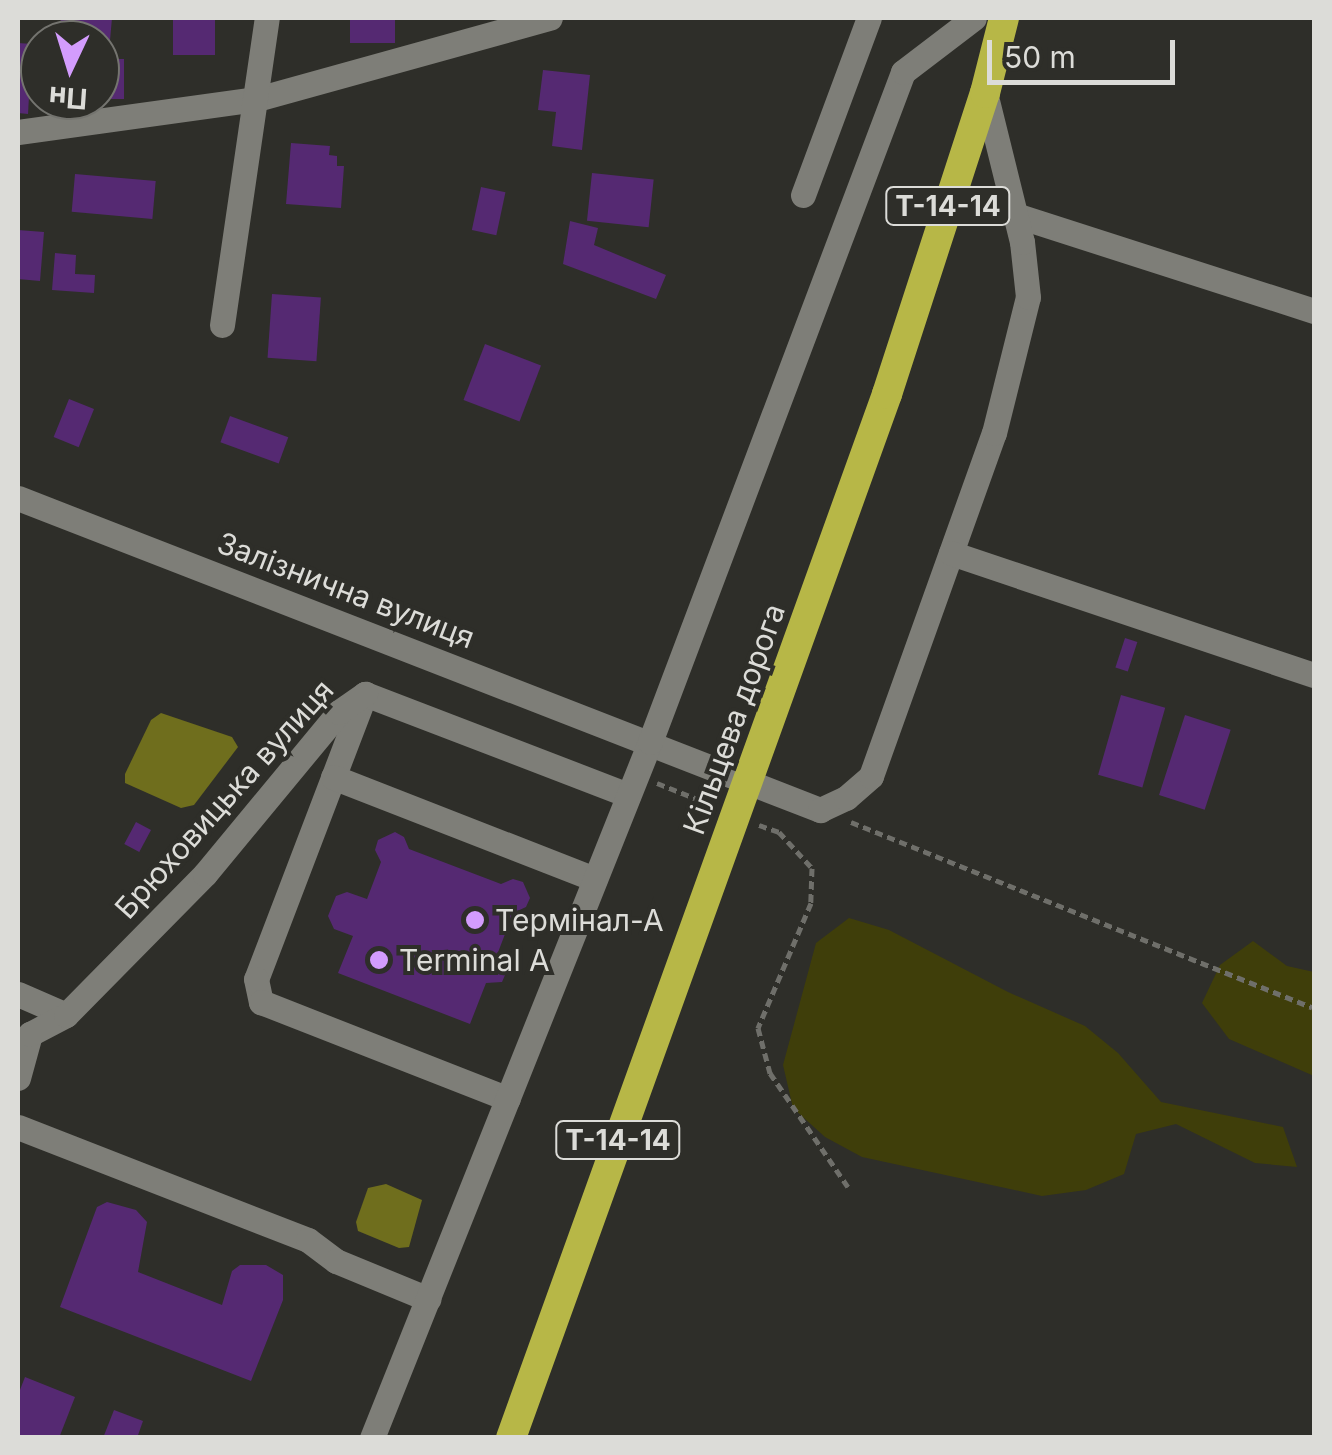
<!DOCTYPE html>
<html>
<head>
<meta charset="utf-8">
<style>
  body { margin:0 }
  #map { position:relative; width:1332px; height:1455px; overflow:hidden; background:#2e2e29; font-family:Inter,sans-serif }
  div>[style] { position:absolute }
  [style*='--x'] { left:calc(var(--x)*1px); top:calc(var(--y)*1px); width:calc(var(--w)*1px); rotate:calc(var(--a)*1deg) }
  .green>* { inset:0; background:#3f3e0a }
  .water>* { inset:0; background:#6f6e1d }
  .building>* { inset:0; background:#552972; transform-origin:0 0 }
  .path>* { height:5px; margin-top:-2.5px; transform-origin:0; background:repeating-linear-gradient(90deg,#6f6f6a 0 8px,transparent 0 13px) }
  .minor>* { height:25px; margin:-12.5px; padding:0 12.5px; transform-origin:12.5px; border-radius:12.5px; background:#7e7e78 }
  .highway>* { height:30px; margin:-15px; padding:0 15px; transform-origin:15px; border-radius:15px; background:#b7b747 }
  .dots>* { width:28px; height:28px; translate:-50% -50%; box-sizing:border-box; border:5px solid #2e2e29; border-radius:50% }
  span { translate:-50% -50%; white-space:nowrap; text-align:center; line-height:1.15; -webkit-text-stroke:8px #2e2e29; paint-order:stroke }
  .shield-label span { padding:2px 8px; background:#2e2e29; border:2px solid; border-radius:8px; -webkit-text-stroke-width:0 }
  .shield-label { font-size:28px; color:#dcdcd8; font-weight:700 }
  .street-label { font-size:30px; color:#dcdcd8 }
  .poi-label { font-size:30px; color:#dcdcd8 }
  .left { translate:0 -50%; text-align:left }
  .frame { position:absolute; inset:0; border:20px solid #dcdcd8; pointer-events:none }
  .north { position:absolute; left:20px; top:20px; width:100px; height:100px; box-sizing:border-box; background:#2e2e29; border:2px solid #74746f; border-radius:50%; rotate:184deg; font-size:28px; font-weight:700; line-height:40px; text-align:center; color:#dcdcd8 }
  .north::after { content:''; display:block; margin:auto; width:35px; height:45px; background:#d39cfd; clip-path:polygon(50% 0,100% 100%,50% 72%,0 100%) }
  .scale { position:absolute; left:987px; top:40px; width:188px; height:45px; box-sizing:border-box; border:5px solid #dcdcd8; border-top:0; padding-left:12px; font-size:30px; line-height:35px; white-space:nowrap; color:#dcdcd8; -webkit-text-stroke:8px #2e2e29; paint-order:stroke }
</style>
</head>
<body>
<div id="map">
  <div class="green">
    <div style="clip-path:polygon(849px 918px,889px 930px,1008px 992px,1085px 1026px,1118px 1053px,1161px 1102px,1283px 1127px,1297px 1167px,1255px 1163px,1176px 1124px,1136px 1134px,1124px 1174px,1086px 1190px,1042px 1196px,862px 1157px,825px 1137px,793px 1108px,783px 1065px,816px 943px)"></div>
    <div style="clip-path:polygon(1253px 941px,1287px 966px,1314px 972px,1314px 1076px,1229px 1039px,1202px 1003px,1220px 965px)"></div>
  </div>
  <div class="water">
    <div style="clip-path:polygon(161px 713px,232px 737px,238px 747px,194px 805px,181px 808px,125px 783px,125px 774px,151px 720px)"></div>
    <div style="clip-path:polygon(386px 1184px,422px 1200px,409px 1247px,399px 1248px,358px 1231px,356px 1222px,368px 1188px)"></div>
  </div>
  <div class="building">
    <div style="clip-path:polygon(61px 18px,112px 18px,109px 52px,100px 51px,100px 40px,59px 40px)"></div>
    <div style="left:173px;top:18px;width:42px;height:37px"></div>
    <div style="left:350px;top:18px;width:45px;height:25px"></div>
    <div style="clip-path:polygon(18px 43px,32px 44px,28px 114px,18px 113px)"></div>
    <div style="left:104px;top:59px;width:20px;height:40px"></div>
    <div style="clip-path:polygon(543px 70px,590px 75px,582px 150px,552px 146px,556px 112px,538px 110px)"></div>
    <div style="clip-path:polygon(291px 143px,330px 146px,329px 155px,337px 156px,337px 166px,344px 166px,341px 208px,286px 204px)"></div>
    <div style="left:592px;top:173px;width:62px;height:48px;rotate:6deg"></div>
    <div style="left:75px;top:174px;width:81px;height:38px;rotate:5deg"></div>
    <div style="left:481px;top:187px;width:25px;height:44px;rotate:12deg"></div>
    <div style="clip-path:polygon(570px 221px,598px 228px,594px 245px,666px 275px,656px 299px,563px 264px)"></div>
    <div style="clip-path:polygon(18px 230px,44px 232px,40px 281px,18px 279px)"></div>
    <div style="clip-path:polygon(55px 253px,76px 255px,75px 274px,95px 275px,94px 293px,52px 290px)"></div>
    <div style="left:272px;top:294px;width:49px;height:64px;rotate:4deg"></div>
    <div style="left:485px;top:344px;width:60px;height:60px;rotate:21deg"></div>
    <div style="left:69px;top:399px;width:27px;height:41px;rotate:22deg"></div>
    <div style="left:230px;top:416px;width:62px;height:28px;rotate:20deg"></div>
    <div style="left:1125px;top:638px;width:13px;height:31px;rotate:18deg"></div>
    <div style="left:1121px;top:695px;width:46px;height:83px;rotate:16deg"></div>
    <div style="left:1185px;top:715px;width:48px;height:84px;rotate:18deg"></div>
    <div style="left:136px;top:822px;width:17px;height:25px;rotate:28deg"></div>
    <div style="clip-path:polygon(395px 832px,404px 837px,409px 849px,501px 884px,513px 879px,523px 882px,530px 898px,526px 907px,513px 913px,497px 955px,504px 958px,508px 968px,502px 982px,486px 983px,470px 1024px,338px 973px,353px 936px,334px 929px,328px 916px,336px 896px,347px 892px,367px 899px,381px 862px,375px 850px,378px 840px)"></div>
    <div style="clip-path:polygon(107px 1202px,136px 1210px,147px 1222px,138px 1272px,222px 1305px,232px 1271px,240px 1265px,266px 1265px,283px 1275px,283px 1300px,251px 1381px,60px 1307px,97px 1207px)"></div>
    <div style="clip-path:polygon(25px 1377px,75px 1397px,59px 1438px,18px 1438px,18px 1395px)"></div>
    <div style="clip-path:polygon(114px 1410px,143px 1421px,137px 1438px,103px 1438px)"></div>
  </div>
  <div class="path">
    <div style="--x:657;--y:783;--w:59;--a:21.8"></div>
    <div style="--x:851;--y:822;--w:497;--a:21.9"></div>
    <div style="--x:759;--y:825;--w:21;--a:19"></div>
    <div style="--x:779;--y:832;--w:49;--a:47.5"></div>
    <div style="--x:812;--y:868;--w:35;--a:92"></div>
    <div style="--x:811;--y:903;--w:136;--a:113"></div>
    <div style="--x:758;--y:1028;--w:47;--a:75.1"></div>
    <div style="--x:770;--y:1073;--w:138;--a:55.6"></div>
  </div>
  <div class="minor">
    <div style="--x:18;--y:132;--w:241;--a:-7.9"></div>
    <div style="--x:257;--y:99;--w:304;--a:-15.5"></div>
    <div style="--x:803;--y:195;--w:189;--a:-69.6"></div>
    <div style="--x:1015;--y:215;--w:314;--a:17.8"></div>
    <div style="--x:222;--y:325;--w:310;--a:-81.7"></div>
    <div style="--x:18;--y:498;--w:861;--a:21.26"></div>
    <div style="--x:820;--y:810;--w:29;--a:-25"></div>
    <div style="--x:846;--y:798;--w:33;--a:-41"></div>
    <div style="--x:871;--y:776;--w:364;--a:-70.3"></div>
    <div style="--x:994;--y:433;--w:140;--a:-76"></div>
    <div style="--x:1028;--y:297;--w:55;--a:-96.2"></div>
    <div style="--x:1022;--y:242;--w:154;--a:-103.9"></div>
    <div style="--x:951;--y:553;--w:383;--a:18.6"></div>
    <div style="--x:365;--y:694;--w:305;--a:110.9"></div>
    <div style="--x:256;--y:979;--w:24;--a:78"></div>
    <div style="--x:261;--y:1002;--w:265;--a:21.4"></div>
    <div style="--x:365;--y:694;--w:282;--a:21"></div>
    <div style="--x:333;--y:777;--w:281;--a:21.3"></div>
    <div style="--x:18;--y:994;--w:52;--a:23.6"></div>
    <div style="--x:18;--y:1078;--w:46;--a:-74.7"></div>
    <div style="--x:30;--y:1034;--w:41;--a:-27.8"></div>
    <div style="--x:66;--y:1015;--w:198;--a:-45.4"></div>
    <div style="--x:205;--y:874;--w:210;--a:-50.4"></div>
    <div style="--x:339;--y:712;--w:32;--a:-35"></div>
    <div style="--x:18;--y:1127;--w:311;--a:21.3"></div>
    <div style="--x:308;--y:1240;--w:35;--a:37"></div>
    <div style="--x:336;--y:1261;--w:100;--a:22.4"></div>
    <div style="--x:372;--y:1438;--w:749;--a:-68.23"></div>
    <div style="--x:650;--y:742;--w:716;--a:-69.31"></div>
    <div style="--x:903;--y:72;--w:89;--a:-37.3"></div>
  </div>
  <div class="highway">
    <div style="--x:511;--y:1438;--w:1110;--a:-70.19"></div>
    <div style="--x:887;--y:394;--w:317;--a:-72"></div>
    <div style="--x:985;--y:93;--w:77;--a:-75.8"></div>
  </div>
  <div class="dots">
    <div style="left:475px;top:920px;background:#d39cfd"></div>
    <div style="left:379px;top:960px;background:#d39cfd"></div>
  </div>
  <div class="shield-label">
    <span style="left:948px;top:206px">Т-14-14</span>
    <span style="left:618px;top:1140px">Т-14-14</span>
  </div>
  <div class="street-label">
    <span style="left:346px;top:590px;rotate:21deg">Залізнична вулиця</span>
    <span style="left:734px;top:719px;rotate:-70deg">Кільцева дорога</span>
    <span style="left:224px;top:799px;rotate:-48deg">Брюховицька вулиця</span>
  </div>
  <div class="poi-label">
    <span class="left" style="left:495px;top:920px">Термінал-А</span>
    <span class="left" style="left:399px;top:960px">Terminal A</span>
  </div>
  <div class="frame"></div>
  <div class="north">Пн</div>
  <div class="scale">50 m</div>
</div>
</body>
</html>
